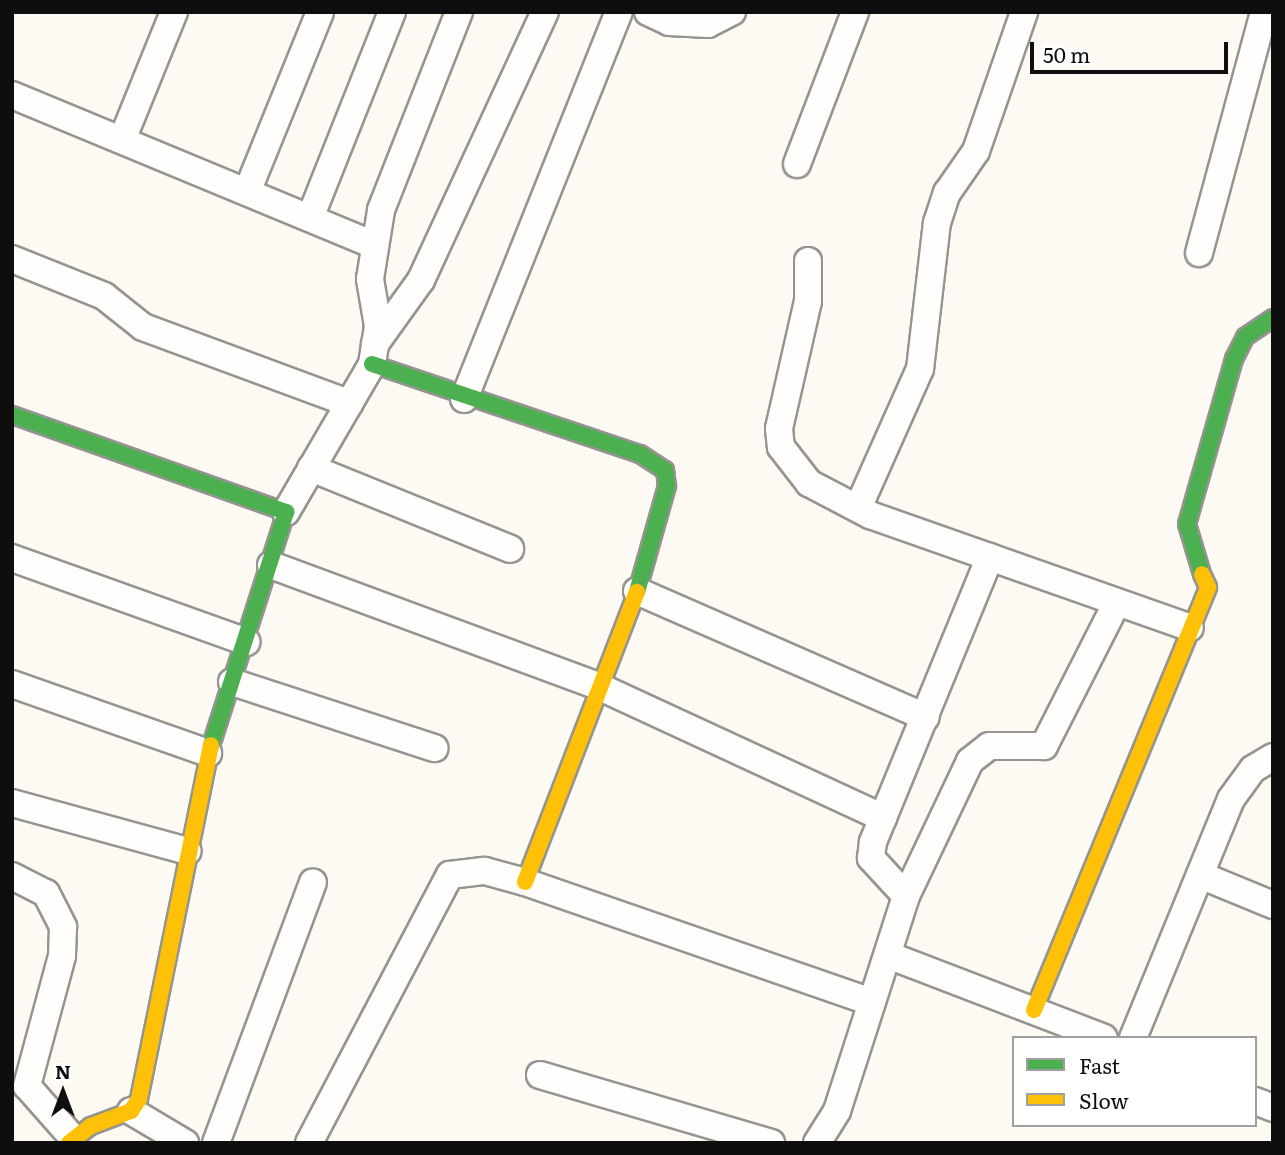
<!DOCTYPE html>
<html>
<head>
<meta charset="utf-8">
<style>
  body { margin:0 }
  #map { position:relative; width:1285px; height:1155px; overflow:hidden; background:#fcfaf2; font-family:Literata,serif }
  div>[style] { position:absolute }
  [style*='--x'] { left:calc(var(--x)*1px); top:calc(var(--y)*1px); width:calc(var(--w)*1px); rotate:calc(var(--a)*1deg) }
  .roads { filter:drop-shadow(2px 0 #959491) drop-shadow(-2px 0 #959491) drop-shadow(0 2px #959491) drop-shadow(0 -2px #959491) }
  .street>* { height:26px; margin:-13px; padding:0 13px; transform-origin:13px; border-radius:13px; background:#fffefd }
  .fast>* { height:16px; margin:-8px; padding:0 8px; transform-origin:8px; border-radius:8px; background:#4caf50 }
  .slow>* { height:16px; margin:-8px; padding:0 8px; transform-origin:8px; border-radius:8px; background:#ffc107 }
  span { translate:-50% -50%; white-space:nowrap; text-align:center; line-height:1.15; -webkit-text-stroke:7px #fff; paint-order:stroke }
  .frame { position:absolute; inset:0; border:14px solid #0e0e0e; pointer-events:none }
  .legend { position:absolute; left:1012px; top:1036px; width:245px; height:91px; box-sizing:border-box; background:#fff; border:2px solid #9f9f9f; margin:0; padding:9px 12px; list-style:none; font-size:21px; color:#0e0e0e }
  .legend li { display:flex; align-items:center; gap:14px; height:35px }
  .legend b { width:35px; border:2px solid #9f9f9f }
  .north { position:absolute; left:28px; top:1057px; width:70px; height:70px; -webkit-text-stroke:5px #fff; paint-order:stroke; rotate:0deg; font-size:19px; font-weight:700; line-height:28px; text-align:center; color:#0e0e0e }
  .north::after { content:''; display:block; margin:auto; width:24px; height:32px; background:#0e0e0e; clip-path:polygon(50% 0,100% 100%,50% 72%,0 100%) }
  .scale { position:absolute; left:1030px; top:42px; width:198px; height:32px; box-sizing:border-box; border:4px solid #0e0e0e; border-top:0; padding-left:9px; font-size:21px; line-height:24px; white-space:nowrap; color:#0e0e0e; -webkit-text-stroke:5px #fff; paint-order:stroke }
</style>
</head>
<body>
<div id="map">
  <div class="roads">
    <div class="street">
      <div style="--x:648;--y:12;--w:23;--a:25"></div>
      <div style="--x:669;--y:22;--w:39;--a:3"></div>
      <div style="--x:708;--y:24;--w:27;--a:-27"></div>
      <div style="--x:12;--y:95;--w:390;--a:22.5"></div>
      <div style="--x:122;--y:140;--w:138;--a:-67.9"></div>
      <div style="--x:797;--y:164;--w:163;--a:-69.1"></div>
      <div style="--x:247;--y:192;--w:194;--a:-67.9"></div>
      <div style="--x:310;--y:218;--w:222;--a:-68.3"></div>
      <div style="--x:1199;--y:253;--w:250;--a:-74.9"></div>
      <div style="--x:12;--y:259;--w:99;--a:21.9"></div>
      <div style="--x:104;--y:296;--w:50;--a:38.5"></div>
      <div style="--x:143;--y:327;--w:220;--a:20.3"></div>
      <div style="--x:808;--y:261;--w:40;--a:90"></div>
      <div style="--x:808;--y:301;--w:131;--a:102.8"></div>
      <div style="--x:779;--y:429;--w:18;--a:84"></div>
      <div style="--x:781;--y:447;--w:46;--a:52.1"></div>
      <div style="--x:809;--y:483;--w:69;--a:27.7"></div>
      <div style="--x:870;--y:515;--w:339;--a:19.4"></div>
      <div style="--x:375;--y:344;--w:79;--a:-54.3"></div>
      <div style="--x:421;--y:280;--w:295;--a:-65.2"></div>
      <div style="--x:464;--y:399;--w:417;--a:-68.2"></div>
      <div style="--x:311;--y:468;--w:215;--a:22.1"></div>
      <div style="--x:858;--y:508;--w:152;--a:-66"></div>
      <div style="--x:920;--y:369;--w:147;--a:-83.4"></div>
      <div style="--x:937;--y:223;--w:32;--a:-72"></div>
      <div style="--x:947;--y:193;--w:51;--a:-55.4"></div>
      <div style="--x:976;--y:151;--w:147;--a:-70.9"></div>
      <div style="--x:286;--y:512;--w:171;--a:-59.8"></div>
      <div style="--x:372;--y:364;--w:38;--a:-81"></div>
      <div style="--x:378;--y:326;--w:48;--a:-99.7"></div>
      <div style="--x:370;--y:279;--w:70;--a:-80.9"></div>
      <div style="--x:381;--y:210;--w:213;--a:-68.5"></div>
      <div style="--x:12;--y:558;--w:249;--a:19.7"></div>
      <div style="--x:271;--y:565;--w:351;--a:20.3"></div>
      <div style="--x:600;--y:687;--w:312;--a:24.8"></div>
      <div style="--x:637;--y:591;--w:315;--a:23.6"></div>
      <div style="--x:232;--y:682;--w:213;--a:18.1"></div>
      <div style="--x:12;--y:684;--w:208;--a:19.4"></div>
      <div style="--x:12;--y:803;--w:182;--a:15.3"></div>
      <div style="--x:1200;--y:875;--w:79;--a:22.3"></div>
      <div style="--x:12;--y:876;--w:38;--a:27"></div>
      <div style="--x:46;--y:893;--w:38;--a:63"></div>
      <div style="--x:63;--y:927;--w:29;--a:92"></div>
      <div style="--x:62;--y:956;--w:135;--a:105.1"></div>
      <div style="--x:27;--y:1086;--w:68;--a:48.6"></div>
      <div style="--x:906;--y:896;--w:149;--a:-64.6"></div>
      <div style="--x:970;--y:761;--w:24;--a:-38"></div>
      <div style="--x:989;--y:746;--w:55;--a:0"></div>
      <div style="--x:1044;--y:746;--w:161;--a:-63.1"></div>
      <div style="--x:888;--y:955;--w:231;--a:21"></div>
      <div style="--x:1133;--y:1038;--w:258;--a:-67.7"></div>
      <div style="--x:1231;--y:799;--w:37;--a:-54"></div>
      <div style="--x:1253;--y:769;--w:23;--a:-31"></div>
      <div style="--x:540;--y:1075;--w:241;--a:16.4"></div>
      <div style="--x:1255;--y:1101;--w:19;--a:21"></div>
      <div style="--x:131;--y:1111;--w:63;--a:30.7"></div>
      <div style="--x:216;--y:1143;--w:278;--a:-69.6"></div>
      <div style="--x:309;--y:1143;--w:303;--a:-62.3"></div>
      <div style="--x:450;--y:875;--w:35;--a:-7"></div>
      <div style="--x:485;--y:871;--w:41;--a:15.4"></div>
      <div style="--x:525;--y:882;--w:367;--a:19.1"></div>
      <div style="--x:817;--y:1143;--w:38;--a:-58"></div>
      <div style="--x:837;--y:1111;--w:226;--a:-72.2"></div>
      <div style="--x:906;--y:896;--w:52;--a:-132.6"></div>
      <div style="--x:871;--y:858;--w:16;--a:-83"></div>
      <div style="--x:873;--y:842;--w:308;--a:-67.7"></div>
    </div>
    <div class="fast">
      <div style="--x:372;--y:364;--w:283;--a:18.6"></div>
      <div style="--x:640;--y:454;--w:30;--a:33"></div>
      <div style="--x:665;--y:470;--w:16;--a:83"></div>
      <div style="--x:667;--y:486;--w:110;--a:105.8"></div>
      <div style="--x:12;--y:415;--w:291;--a:19.5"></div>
      <div style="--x:286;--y:512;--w:245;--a:107.8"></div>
      <div style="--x:1202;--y:574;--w:52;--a:-106.7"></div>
      <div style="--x:1187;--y:524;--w:172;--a:-74.1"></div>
      <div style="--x:1234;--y:359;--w:25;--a:-63"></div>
      <div style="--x:1245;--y:337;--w:34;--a:-34"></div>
    </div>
    <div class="slow">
      <div style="--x:525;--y:882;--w:311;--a:-68.9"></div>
      <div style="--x:1034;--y:1010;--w:457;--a:-67.6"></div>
      <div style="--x:1208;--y:587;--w:14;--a:-115"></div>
      <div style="--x:69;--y:1143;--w:28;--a:-38"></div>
      <div style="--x:91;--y:1126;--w:43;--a:-20.6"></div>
      <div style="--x:131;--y:1111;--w:14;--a:-56"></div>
      <div style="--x:139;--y:1099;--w:361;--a:-78.5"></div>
    </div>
  </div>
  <div class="frame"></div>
  <ul class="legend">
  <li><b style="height:9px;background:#4caf50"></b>Fast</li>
  <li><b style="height:9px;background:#ffc107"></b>Slow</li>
  </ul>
  <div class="north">N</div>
  <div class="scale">50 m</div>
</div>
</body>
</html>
